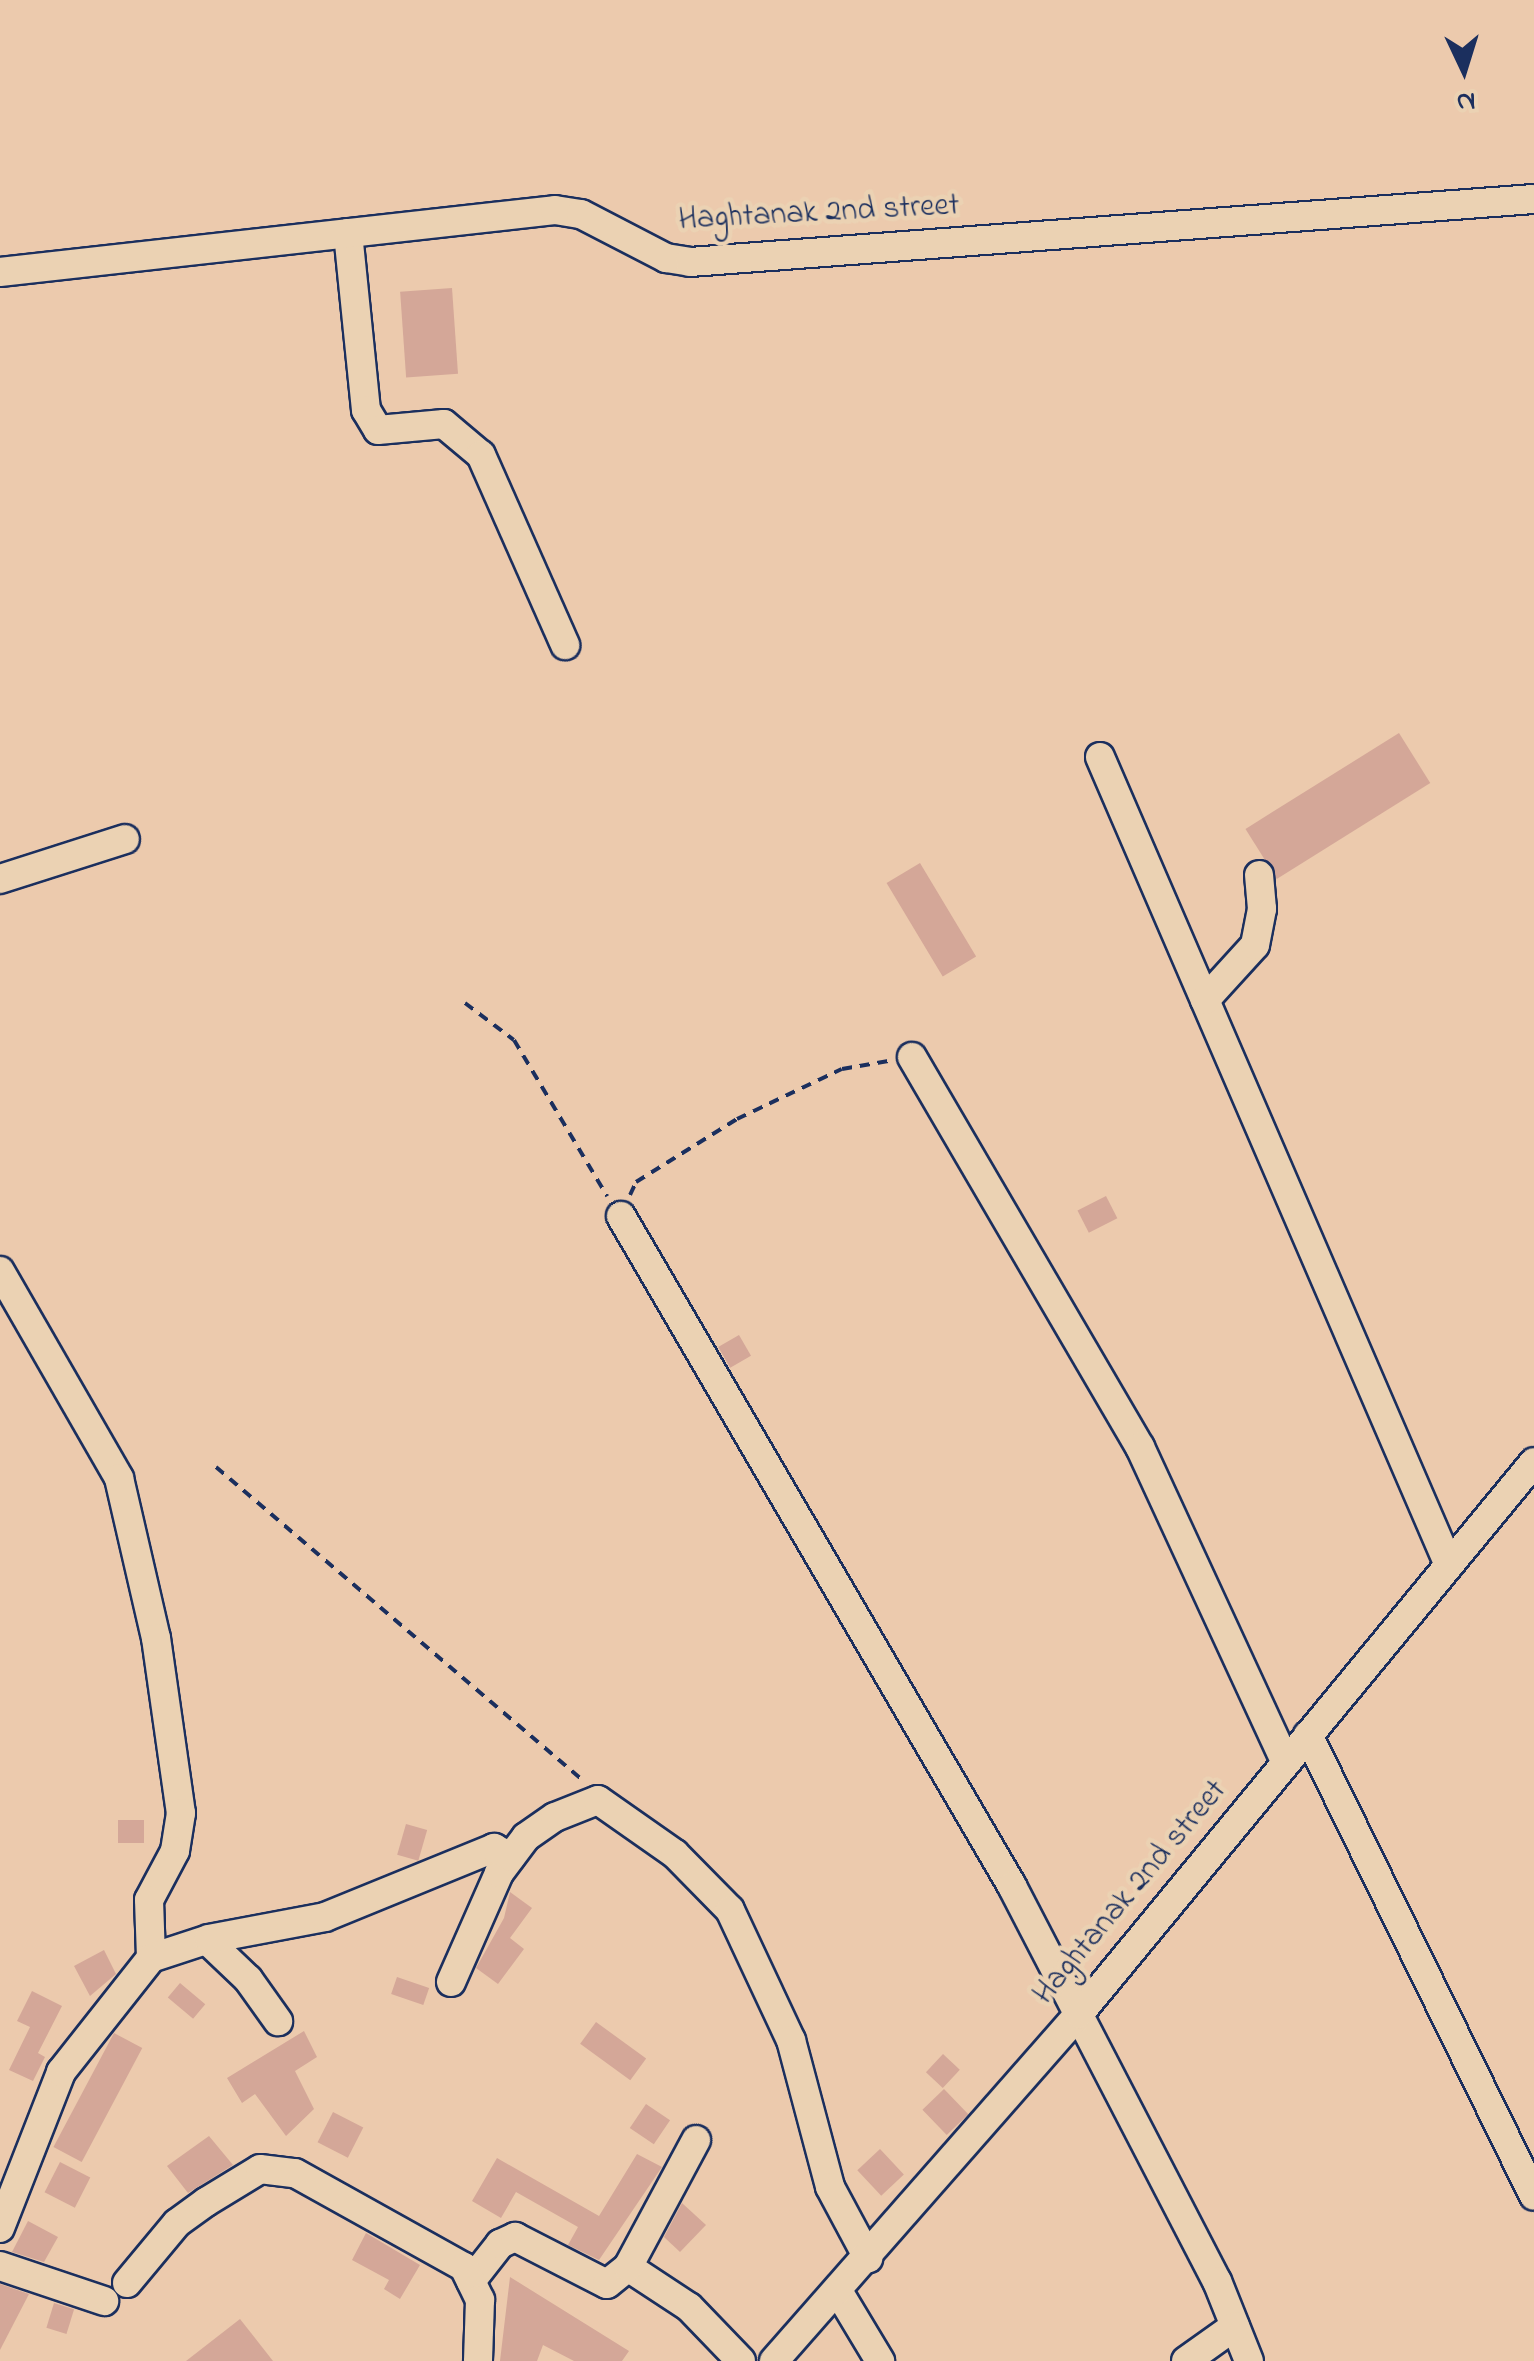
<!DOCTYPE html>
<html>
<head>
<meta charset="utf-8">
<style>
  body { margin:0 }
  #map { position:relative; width:1534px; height:2361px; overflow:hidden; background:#eccaad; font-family:"Indie Flower",sans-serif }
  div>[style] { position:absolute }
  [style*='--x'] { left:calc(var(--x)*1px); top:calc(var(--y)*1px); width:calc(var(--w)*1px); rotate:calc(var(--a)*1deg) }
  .building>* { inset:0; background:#d4a798; transform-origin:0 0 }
  .path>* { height:4px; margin-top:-2px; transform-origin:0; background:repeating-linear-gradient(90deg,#1b2f5e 0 10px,transparent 0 18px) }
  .roads { filter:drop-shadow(2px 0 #1b2f5e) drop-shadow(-2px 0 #1b2f5e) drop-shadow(0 2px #1b2f5e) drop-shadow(0 -2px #1b2f5e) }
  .minor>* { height:28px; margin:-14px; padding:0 14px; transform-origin:14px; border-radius:14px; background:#ebd2b3 }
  span { translate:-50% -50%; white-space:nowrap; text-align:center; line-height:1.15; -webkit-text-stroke:9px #ebd2b3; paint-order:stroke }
  .street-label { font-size:32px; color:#1b2f5e }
  .north { position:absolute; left:1414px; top:20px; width:100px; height:100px; -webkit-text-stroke:8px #ebd2b3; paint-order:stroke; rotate:176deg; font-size:28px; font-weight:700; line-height:40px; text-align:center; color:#1b2f5e }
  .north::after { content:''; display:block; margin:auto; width:35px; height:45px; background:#1b2f5e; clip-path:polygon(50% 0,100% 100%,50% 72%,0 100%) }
</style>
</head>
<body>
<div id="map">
  <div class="building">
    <div style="left:452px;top:288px;width:86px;height:52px;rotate:86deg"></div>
    <div style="left:1399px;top:733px;width:59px;height:181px;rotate:58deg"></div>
    <div style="left:920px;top:863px;width:109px;height:39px;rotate:59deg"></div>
    <div style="left:1106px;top:1196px;width:25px;height:32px;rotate:63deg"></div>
    <div style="left:739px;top:1335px;width:24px;height:24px;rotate:60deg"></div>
    <div style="left:118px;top:1820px;width:26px;height:23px"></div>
    <div style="left:406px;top:1824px;width:22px;height:32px;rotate:16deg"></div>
    <div style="clip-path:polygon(510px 1892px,532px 1908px,510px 1938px,524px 1949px,498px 1984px,476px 1968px,504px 1918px)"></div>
    <div style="clip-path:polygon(104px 1950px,116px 1974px,90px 1996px,74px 1966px)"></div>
    <div style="left:397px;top:1977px;width:34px;height:18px;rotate:19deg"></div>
    <div style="left:180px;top:1983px;width:33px;height:19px;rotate:40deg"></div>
    <div style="clip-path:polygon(32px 1991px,62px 2006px,38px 2053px,45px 2057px,33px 2081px,9px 2070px,30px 2027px,17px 2021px)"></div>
    <div style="left:596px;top:2022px;width:62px;height:27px;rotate:36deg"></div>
    <div style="clip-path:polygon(304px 2031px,317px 2057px,295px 2071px,314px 2109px,286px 2136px,255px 2094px,242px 2103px,227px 2078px)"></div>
    <div style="left:114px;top:2033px;width:32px;height:129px;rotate:28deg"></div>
    <div style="left:943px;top:2054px;width:23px;height:25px;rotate:43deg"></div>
    <div style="left:944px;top:2089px;width:35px;height:30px;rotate:46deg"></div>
    <div style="left:646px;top:2104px;width:29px;height:29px;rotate:34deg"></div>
    <div style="left:333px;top:2112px;width:34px;height:34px;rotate:27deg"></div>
    <div style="clip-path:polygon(209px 2136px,233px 2165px,188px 2193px,167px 2166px)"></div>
    <div style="left:880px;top:2149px;width:35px;height:31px;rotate:47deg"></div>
    <div style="clip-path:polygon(637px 2154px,662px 2167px,599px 2260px,568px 2245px,578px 2227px,516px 2192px,501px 2218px,472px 2201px,497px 2158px,599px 2216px)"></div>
    <div style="left:60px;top:2162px;width:34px;height:34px;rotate:27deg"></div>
    <div style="clip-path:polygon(682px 2203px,706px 2225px,680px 2252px,664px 2237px)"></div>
    <div style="clip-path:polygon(28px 2221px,58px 2237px,44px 2262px,12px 2252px)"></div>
    <div style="clip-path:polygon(366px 2233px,420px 2265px,400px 2299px,384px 2289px,389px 2280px,352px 2260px)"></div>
    <div style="clip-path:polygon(510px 2277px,629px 2351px,622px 2361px,574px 2361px,543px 2345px,537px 2361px,500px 2361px)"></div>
    <div style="clip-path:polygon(0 2284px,29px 2294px,0 2350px)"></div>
    <div style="left:54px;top:2303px;width:21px;height:26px;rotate:17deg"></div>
    <div style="clip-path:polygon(240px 2319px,273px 2361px,186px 2361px)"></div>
  </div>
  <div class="path">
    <div style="--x:465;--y:1003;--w:61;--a:37.1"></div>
    <div style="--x:514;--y:1040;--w:182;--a:59.2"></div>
    <div style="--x:630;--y:1195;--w:14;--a:-65"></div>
    <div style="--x:636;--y:1182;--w:119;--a:-32"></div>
    <div style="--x:737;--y:1119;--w:116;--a:-25.5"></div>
    <div style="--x:842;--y:1069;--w:47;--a:-9.9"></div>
    <div style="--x:216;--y:1467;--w:483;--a:40.5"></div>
  </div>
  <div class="roads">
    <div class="minor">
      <div style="--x:348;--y:233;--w:178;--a:84.2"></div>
      <div style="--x:366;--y:410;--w:23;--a:59"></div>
      <div style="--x:378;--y:430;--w:66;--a:-5.2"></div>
      <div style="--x:444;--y:424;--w:48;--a:40"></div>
      <div style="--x:481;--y:455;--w:208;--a:66.1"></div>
      <div style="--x:0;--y:272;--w:558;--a:-6.37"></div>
      <div style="--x:555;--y:210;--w:26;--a:9"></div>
      <div style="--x:581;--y:214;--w:96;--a:27.4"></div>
      <div style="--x:666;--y:258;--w:24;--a:9"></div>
      <div style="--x:690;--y:262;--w:846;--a:-4.27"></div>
      <div style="--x:1100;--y:757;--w:880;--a:66.64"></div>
      <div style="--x:0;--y:879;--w:131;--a:-17.7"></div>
      <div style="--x:1205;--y:1000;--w:74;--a:-47.7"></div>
      <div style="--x:1255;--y:945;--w:37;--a:-79"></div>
      <div style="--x:1262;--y:909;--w:34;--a:-95"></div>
      <div style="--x:912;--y:1057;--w:452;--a:59.7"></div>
      <div style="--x:1140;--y:1447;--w:346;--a:65.2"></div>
      <div style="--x:621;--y:1216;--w:776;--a:59.73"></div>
      <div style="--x:1012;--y:1886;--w:445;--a:62.6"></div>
      <div style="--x:1217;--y:2281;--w:86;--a:68.2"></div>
      <div style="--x:0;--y:1271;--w:239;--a:60.1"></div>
      <div style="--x:119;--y:1478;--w:164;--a:77"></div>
      <div style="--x:156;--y:1638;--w:177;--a:81.9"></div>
      <div style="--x:181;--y:1813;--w:38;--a:99"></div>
      <div style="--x:175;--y:1851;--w:55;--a:118"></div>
      <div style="--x:149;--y:1900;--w:58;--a:88"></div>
      <div style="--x:1308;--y:1735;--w:513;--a:63.88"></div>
      <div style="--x:207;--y:1940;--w:57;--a:43.6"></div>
      <div style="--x:248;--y:1979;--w:52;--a:54.5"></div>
      <div style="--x:451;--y:1982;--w:119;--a:-66.2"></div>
      <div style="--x:499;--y:1873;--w:45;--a:-53.1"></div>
      <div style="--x:526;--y:1837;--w:35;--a:-35"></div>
      <div style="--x:555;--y:1817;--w:46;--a:-21.6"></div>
      <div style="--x:598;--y:1800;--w:94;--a:35"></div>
      <div style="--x:675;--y:1854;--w:78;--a:45.5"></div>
      <div style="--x:730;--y:1910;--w:144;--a:64.9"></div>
      <div style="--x:791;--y:2040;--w:152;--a:75.1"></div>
      <div style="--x:830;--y:2187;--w:81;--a:61.8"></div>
      <div style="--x:0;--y:2228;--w:168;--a:-68.6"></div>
      <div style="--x:61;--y:2072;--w:145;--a:-51.7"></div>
      <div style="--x:151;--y:1958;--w:61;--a:-18.1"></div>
      <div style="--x:209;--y:1939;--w:118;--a:-10.7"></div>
      <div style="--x:325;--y:1917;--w:183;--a:-22.2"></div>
      <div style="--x:494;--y:1848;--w:19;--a:28"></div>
      <div style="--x:0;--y:2266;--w:110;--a:18.6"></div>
      <div style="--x:628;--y:2267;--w:73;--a:33.3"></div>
      <div style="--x:689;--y:2307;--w:75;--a:46.1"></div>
      <div style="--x:471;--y:2281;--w:47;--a:-51.9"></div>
      <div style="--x:500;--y:2244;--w:17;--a:-25"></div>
      <div style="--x:515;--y:2237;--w:103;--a:27.1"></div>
      <div style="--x:607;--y:2284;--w:27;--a:-39"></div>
      <div style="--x:628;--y:2267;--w:144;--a:-61.8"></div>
      <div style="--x:127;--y:2283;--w:78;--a:-50.2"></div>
      <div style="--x:177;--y:2223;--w:36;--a:-36"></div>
      <div style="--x:206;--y:2202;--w:63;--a:-31.4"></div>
      <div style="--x:260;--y:2169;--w:35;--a:7"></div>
      <div style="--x:295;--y:2173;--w:193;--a:29.1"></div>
      <div style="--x:464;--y:2267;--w:37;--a:64"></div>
      <div style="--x:480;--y:2300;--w:61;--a:91.9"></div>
      <div style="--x:838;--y:2291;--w:82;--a:59"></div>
      <div style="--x:774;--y:2361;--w:462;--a:-48.7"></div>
      <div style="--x:1079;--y:2014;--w:715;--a:-50.5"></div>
      <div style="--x:1186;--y:2361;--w:60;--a:-35.5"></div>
    </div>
  </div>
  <div class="street-label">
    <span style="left:819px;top:214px;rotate:-3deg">Haghtanak 2nd street</span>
    <span style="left:1131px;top:1893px;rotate:-50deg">Haghtanak 2nd street</span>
  </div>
  <div class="north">N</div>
</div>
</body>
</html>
